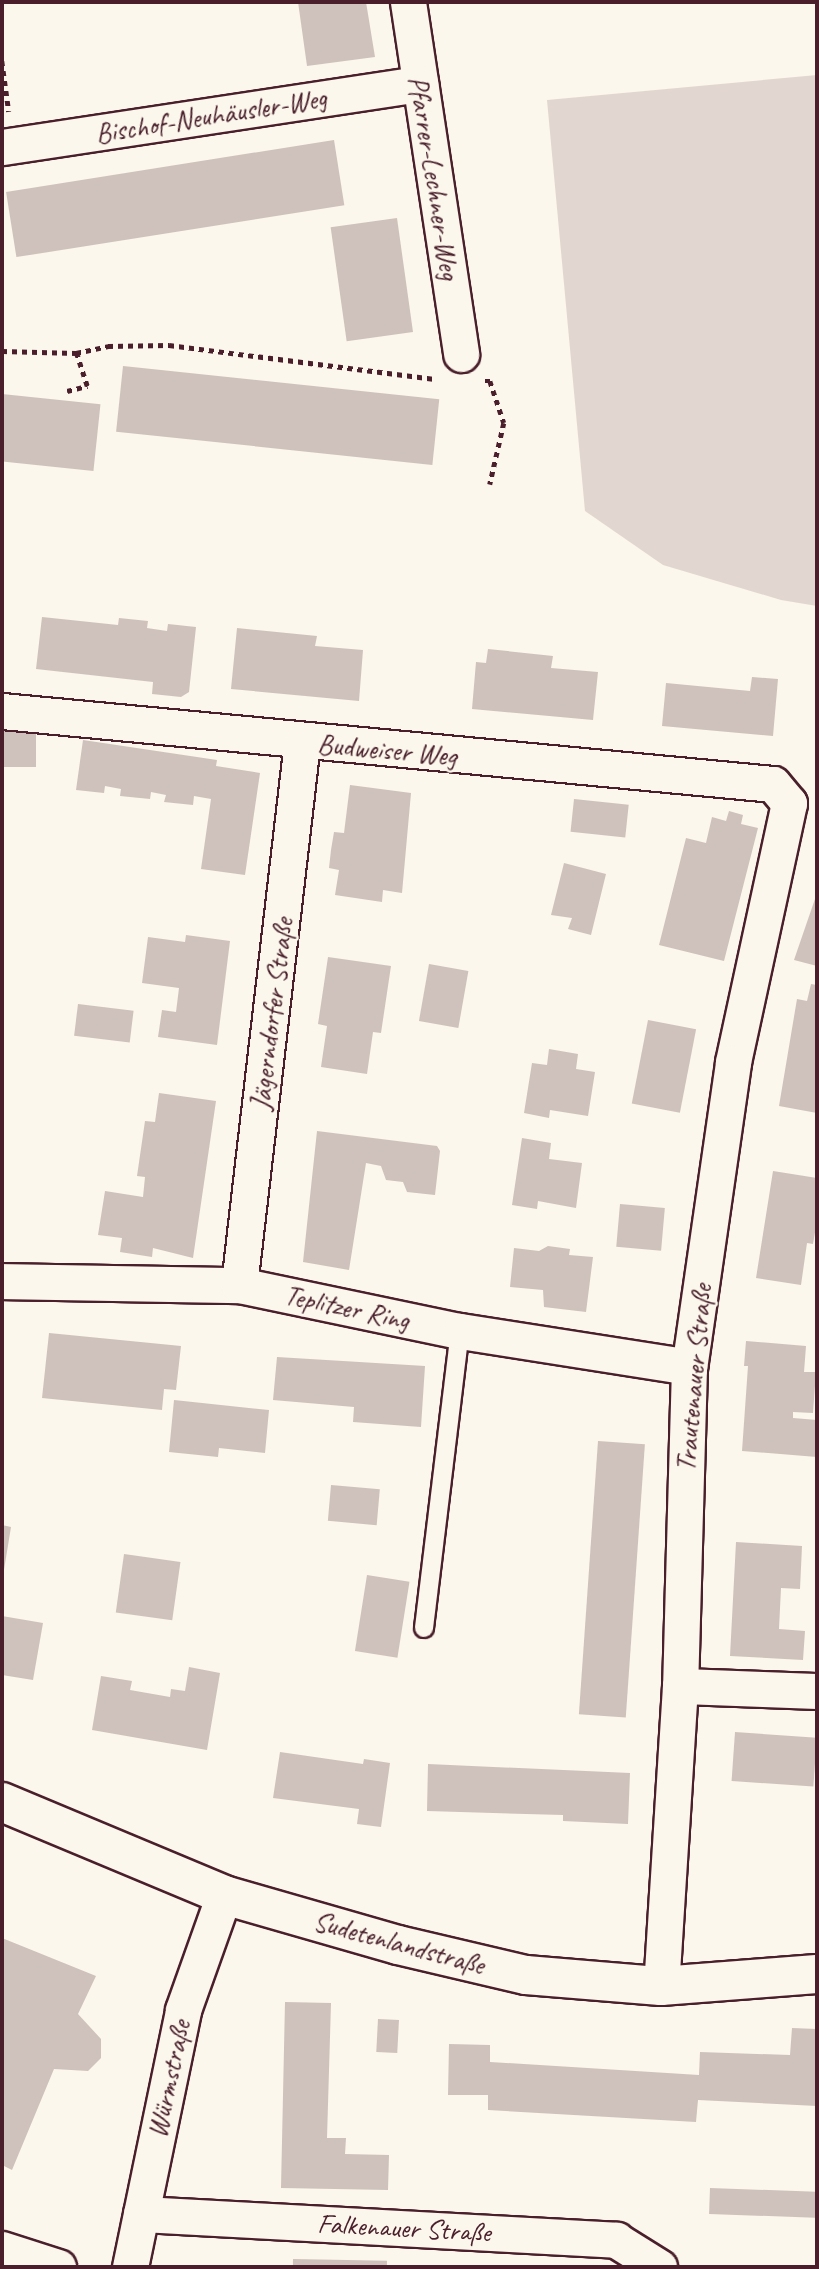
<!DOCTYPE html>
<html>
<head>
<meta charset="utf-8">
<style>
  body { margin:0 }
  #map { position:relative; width:819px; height:2269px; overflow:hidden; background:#fbf7ec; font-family:Caveat,sans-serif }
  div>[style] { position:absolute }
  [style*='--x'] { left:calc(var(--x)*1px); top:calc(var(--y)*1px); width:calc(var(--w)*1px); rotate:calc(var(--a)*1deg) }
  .green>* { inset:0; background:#e2d7d0 }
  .building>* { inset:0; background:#cfc2bc; transform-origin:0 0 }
  .path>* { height:4.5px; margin-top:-2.25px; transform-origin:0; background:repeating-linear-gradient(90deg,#4a1f2b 0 5px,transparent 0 10px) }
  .roads { filter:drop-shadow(2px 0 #4a1f2b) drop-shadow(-2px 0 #4a1f2b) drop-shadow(0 2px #4a1f2b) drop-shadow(0 -2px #4a1f2b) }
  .service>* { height:18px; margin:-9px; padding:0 9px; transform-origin:9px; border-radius:9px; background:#fbf7ec }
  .minor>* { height:35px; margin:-17.5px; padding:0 17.5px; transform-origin:17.5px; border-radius:17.5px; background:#fbf7ec }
  .tertiary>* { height:38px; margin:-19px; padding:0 19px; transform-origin:19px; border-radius:19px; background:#fbf7ec }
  span { translate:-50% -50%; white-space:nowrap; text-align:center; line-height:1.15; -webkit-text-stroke:5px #fbf7ec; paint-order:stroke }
  .street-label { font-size:28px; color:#4a1f2b }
  .frame { position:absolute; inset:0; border:4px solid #4a1f2b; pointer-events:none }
</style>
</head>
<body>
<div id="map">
  <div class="green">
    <div style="clip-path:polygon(817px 75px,817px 606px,781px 600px,663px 565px,585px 511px,547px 100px)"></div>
  </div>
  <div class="building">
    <div style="clip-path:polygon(298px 2px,366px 2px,375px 57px,307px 66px)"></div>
    <div style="left:334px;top:140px;width:66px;height:332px;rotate:81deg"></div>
    <div style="left:397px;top:218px;width:115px;height:67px;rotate:82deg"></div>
    <div style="left:123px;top:366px;width:318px;height:66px;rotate:6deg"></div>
    <div style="left:2px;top:394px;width:99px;height:67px;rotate:6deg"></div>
    <div style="clip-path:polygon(42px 617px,118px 625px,119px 618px,148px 621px,147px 628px,167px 631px,168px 624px,196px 627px,189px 692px,181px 697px,152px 694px,153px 682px,36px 669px)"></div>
    <div style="clip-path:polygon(237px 628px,317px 636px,315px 646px,363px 650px,359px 701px,231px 689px)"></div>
    <div style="clip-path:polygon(488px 649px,553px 656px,551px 668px,598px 672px,593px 720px,472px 709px,476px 662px,486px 663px)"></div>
    <div style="clip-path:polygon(752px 677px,778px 679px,773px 736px,662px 726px,666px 683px,750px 691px)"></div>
    <div style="left:2px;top:722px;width:34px;height:45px"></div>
    <div style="clip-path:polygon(83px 740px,217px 760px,216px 766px,260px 773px,245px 875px,201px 869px,211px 799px,194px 796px,193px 805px,164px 802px,166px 795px,151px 792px,150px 799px,120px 796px,121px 789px,105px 786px,104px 793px,76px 790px)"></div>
    <div style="clip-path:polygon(350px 785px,411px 793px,402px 893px,383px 890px,382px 902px,335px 895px,339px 870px,329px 868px,331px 850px,334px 832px,344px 833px)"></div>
    <div style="left:574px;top:799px;width:55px;height:33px;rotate:6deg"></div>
    <div style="clip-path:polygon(729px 811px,743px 815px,741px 824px,758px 828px,724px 961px,659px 945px,686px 838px,706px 843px,712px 817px,726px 821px)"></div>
    <div style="clip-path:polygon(564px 863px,606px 874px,591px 935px,568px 929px,572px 918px,551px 915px)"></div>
    <div style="clip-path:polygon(817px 893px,817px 966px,794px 960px)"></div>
    <div style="clip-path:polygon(186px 935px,230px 941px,217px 1045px,158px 1037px,162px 1010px,176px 1012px,179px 988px,142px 983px,148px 937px,185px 942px)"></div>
    <div style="clip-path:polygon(328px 957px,391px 966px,381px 1033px,373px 1032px,367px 1074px,321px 1067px,327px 1026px,318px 1024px)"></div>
    <div style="left:429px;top:964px;width:40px;height:58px;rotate:10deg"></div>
    <div style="clip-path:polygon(811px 984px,817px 985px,817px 1113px,779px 1106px,797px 999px,807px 1001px)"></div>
    <div style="left:78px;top:1004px;width:56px;height:32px;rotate:7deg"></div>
    <div style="left:648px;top:1020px;width:49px;height:85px;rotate:11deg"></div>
    <div style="clip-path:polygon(549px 1049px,578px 1054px,576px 1069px,595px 1072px,588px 1116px,550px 1110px,549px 1118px,524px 1113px,532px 1063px,547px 1065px)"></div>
    <div style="clip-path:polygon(159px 1093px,216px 1101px,193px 1258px,153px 1248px,152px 1257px,120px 1252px,122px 1238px,98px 1235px,105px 1191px,143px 1197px,145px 1177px,137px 1176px,145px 1121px,155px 1122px)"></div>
    <div style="clip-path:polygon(317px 1131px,437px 1146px,440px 1151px,435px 1195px,407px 1192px,403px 1182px,386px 1180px,381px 1166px,366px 1163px,349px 1270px,303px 1262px)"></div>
    <div style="clip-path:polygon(522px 1138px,551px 1143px,549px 1159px,582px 1163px,576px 1208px,538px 1201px,537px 1209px,512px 1205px)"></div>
    <div style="clip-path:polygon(773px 1171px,817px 1178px,817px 1221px,813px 1244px,807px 1243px,801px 1285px,756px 1278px)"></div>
    <div style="left:620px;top:1204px;width:45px;height:43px;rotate:5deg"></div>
    <div style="clip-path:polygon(548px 1246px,570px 1249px,569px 1255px,593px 1257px,586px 1312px,544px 1307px,543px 1290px,510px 1287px,514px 1248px,539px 1251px)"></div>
    <div style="clip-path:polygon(49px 1333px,181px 1346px,176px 1390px,164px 1389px,162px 1410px,42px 1398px)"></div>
    <div style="clip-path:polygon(746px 1341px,806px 1346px,804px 1372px,816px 1372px,813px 1413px,793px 1412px,793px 1418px,817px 1420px,817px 1457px,742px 1451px,748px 1366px,744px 1366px)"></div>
    <div style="clip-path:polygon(277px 1357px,425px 1366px,421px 1427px,353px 1422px,354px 1407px,273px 1400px)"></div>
    <div style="clip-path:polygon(174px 1400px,269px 1410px,265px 1453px,219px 1448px,218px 1457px,169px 1452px)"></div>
    <div style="left:598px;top:1441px;width:47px;height:274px;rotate:4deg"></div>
    <div style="left:331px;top:1485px;width:49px;height:36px;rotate:5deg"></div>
    <div style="clip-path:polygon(2px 1525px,11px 1527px,3px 1576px,2px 1576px)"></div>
    <div style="clip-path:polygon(736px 1542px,802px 1546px,800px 1589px,781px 1588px,779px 1629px,805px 1631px,803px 1660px,730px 1656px)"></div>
    <div style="left:124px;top:1554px;width:57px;height:59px;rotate:8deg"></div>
    <div style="left:367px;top:1575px;width:43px;height:77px;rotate:9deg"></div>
    <div style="clip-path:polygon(2px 1616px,43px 1623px,33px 1680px,2px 1675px)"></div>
    <div style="clip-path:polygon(189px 1667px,220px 1673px,207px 1750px,92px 1730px,101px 1676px,132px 1681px,130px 1690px,170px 1697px,171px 1689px,185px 1691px)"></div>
    <div style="left:735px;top:1732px;width:82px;height:49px;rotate:4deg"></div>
    <div style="clip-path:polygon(280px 1752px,363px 1764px,364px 1759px,390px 1763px,381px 1827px,357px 1824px,359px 1809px,273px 1798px)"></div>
    <div style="clip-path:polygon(428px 1764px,630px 1773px,628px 1824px,563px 1821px,563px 1815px,427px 1811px)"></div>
    <div style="clip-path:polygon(2px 1938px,96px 1976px,78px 2014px,101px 2039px,101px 2058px,88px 2071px,54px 2069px,12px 2170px,2px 2165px)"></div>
    <div style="clip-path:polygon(285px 2002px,331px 2003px,327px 2138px,346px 2138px,345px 2154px,389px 2155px,388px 2190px,281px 2188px)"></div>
    <div style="left:378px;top:2019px;width:21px;height:33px;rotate:3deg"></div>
    <div style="clip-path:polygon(792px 2028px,817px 2029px,817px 2106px,698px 2100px,696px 2122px,488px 2110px,488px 2095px,448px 2095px,449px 2044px,490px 2045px,490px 2062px,699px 2075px,700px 2052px,790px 2055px)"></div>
    <div style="left:710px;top:2188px;width:106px;height:26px;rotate:2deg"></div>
    <div style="left:293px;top:2259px;width:94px;height:8px;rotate:1deg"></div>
  </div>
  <div class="path">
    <div style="--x:2;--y:61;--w:51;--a:82.2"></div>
    <div style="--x:2;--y:351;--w:74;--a:1.5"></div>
    <div style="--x:76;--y:353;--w:33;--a:-12"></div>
    <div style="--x:108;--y:346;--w:61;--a:-0.9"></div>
    <div style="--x:169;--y:345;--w:268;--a:7.3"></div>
    <div style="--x:485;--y:381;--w:5;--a:0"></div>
    <div style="--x:490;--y:381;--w:44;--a:71.6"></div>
    <div style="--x:504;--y:423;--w:63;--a:102.9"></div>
    <div style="--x:67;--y:391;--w:21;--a:-14"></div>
    <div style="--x:87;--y:386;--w:35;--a:-108"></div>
  </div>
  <div class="roads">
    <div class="service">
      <div style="--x:424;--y:1628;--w:299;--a:-83.1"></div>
    </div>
    <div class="minor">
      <div style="--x:408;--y:2;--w:356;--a:81.4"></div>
      <div style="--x:2;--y:147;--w:423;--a:-8.6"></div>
      <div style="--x:2;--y:711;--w:774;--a:5.41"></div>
      <div style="--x:773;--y:784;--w:25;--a:50"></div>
      <div style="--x:789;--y:803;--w:266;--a:102.2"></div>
      <div style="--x:733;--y:1063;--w:307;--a:98.2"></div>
      <div style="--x:689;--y:1367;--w:319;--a:91.6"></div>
      <div style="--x:680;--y:1686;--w:301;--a:93.6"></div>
      <div style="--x:2;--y:1281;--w:237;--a:1"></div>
      <div style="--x:239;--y:1285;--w:226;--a:11.8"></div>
      <div style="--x:460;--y:1331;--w:232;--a:8.9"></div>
      <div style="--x:239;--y:1285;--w:547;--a:-83.38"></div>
      <div style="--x:680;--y:1686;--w:137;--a:2.1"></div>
      <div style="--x:141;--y:2214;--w:476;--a:3.1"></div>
      <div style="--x:616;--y:2240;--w:51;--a:32.1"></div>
      <div style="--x:2;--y:2249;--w:59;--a:17.8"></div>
      <div style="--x:130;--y:2267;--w:262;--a:-78.3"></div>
      <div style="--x:183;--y:2010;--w:122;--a:-70.4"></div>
    </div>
    <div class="tertiary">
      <div style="--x:2;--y:1802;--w:241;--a:22.7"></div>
      <div style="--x:224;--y:1895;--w:181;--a:16"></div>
      <div style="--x:398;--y:1945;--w:131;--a:13.2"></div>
      <div style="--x:526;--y:1975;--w:135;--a:4.7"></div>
      <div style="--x:661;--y:1986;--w:156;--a:-4.4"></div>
    </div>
  </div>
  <div class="street-label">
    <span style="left:211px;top:116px;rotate:-9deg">Bischof-Neuhäusler-Weg</span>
    <span style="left:434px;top:178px;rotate:81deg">Pfarrer-Lechner-Weg</span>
    <span style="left:387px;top:750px;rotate:5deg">Budweiser Weg</span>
    <span style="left:272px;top:1014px;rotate:-83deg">Jägerndorfer Straße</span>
    <span style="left:347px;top:1308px;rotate:12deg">Teplitzer Ring</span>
    <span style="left:694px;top:1378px;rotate:-85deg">Trautenauer Straße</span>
    <span style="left:399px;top:1943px;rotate:15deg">Sudetenlandstraße</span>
    <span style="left:169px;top:2079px;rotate:-78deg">Würmstraße</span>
    <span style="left:404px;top:2228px;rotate:3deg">Falkenauer Straße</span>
  </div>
  <div class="frame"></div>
</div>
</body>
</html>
